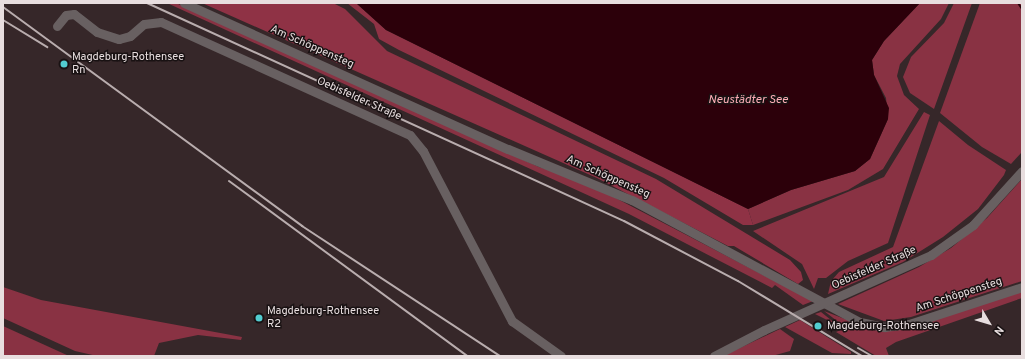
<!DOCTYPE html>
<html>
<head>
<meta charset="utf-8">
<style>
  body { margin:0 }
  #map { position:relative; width:1025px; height:359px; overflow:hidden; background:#362729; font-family:Overpass,sans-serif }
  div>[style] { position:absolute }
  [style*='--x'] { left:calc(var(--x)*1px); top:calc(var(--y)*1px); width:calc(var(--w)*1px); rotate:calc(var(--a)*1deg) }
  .green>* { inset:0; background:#893243 }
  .forest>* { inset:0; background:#8f3245 }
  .water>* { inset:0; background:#2c000a }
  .stream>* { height:2px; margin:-1px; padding:0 1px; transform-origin:1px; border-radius:1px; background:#2c000a }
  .minor>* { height:9px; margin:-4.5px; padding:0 4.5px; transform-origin:4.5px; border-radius:4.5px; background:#686061 }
  .rail>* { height:2px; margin:-1px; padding:0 1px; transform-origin:1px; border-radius:1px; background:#b9adae }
  .dots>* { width:11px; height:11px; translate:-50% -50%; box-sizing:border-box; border:2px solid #191213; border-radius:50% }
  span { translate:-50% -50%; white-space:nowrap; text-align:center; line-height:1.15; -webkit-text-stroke:3px #191213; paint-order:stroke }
  .street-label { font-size:11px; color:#e8dedf }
  .poi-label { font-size:11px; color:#e8dedf }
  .left { translate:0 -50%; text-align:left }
  .water-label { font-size:12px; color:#fdadb6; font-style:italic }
  .frame { position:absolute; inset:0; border:4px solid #e8dedf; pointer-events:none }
  .north { position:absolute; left:969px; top:303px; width:40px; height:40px; -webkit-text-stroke:3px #191213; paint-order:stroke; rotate:128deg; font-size:11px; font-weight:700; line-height:16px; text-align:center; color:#e8dedf }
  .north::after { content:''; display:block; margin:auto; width:14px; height:18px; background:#e8dedf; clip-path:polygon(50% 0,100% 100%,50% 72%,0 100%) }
</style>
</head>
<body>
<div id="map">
  <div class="green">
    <div style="clip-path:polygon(167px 3px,176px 3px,539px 167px,581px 180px,813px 301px,803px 305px,775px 285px,772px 288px,629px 214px)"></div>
    <div style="clip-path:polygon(920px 3px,949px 3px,941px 19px,900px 64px,897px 76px,904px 95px,919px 109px,883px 169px,848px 190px,753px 225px,748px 209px,791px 190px,855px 171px,870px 159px,888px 119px,886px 98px,874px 75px,872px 60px,884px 41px)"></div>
    <div style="clip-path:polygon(954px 3px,972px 3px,934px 109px,910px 93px,903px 77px,911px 57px,944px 23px)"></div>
    <div style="clip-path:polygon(980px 3px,1022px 3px,1022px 152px,1011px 164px,982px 147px,940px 113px)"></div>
    <div style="clip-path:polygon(924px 112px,930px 115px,888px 243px,848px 261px,826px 278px,818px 278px,814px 289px,802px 264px,753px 231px,884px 177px)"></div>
    <div style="clip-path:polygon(939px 121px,968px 145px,1006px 170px,1004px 175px,978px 209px,943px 237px,903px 262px,828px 294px,831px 281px,839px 272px,893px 247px)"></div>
    <div style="clip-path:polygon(1022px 179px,1022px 281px,911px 317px,884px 321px,838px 304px,919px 267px,951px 248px,987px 218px)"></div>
    <div style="clip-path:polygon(3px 287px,41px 300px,242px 337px,241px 340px,198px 335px,159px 343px,154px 356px,97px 356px,75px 351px,3px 318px)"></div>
    <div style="clip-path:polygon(1022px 291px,1022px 298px,896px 342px,886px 348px,889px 356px,876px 356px,836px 332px,850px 326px,841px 324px,824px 311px,871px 329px,904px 330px)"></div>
    <div style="clip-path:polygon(821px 312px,836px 324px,837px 325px,815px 314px)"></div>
    <div style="clip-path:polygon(800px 320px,851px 352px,851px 354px,832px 353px,785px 327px)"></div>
    <div style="clip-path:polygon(3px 326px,69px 356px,3px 356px)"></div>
    <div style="clip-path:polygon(780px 329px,794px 339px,790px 351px,772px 356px,723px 356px)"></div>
  </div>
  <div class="forest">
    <div style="clip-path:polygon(202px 3px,333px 3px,345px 9px,387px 51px,656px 179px,790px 260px,801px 272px,803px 280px,798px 284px,734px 246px,728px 246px,597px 178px)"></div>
    <div style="clip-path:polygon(347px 3px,356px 3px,386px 30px,748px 209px,753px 225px,743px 225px,664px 178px,399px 50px,379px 39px,374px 24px)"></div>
  </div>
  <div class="water">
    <div style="clip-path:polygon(356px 3px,920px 3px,884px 41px,872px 60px,874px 75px,889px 108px,888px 119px,870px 159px,855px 171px,791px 190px,748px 209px,386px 30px)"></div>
  </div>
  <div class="stream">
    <div style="--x:1018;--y:3;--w:7;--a:56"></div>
  </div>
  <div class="minor">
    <div style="--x:184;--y:3;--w:355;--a:24.3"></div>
    <div style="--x:508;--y:149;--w:134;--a:22.4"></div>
    <div style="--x:632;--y:200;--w:259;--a:28.2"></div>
    <div style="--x:860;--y:322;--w:25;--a:12"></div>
    <div style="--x:884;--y:327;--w:25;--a:-7"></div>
    <div style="--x:909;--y:324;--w:119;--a:-18.1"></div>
    <div style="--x:57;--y:26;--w:14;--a:-51"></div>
    <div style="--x:66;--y:15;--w:8;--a:-7"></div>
    <div style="--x:74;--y:14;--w:29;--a:38"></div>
    <div style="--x:97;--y:32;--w:23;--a:18"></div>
    <div style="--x:119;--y:39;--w:11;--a:-15"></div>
    <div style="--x:130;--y:36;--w:18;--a:-41"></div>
    <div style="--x:144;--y:24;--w:17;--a:-7"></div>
    <div style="--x:161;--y:22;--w:273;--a:24.4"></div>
    <div style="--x:410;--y:135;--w:21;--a:51"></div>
    <div style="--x:423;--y:151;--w:192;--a:62.4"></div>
    <div style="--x:512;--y:321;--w:60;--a:35.5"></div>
    <div style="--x:714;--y:356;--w:56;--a:-27.5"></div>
    <div style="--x:764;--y:330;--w:183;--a:-24.2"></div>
    <div style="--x:931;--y:255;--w:52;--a:-35.5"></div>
    <div style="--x:973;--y:225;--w:73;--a:-47.8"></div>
  </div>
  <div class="rail">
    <div style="--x:147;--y:3;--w:524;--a:24.56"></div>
    <div style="--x:624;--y:221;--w:129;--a:27.8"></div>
    <div style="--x:738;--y:281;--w:145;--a:31.2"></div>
    <div style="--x:3;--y:7;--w:371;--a:36.2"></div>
    <div style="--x:302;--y:226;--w:237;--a:33.3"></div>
    <div style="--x:3;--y:20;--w:52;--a:31.5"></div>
    <div style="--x:229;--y:181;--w:295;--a:36.3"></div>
    <div style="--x:858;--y:348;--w:16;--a:30"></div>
  </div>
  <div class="dots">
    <div style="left:64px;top:64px;background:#52ccd0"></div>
    <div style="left:259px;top:318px;background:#52ccd0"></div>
    <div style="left:818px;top:326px;background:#52ccd0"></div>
  </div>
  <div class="street-label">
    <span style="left:312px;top:47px;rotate:24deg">Am Schöppensteg</span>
    <span style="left:359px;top:99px;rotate:24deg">Oebisfelder Straße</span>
    <span style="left:608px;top:177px;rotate:24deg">Am Schöppensteg</span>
    <span style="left:874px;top:268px;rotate:-24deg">Oebisfelder Straße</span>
    <span style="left:959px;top:295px;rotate:-18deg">Am Schöppensteg</span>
  </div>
  <div class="poi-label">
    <span class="left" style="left:72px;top:64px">Magdeburg-Rothensee<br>Rn</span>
    <span class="left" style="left:267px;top:318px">Magdeburg-Rothensee<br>R2</span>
    <span class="left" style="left:827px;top:326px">Magdeburg-Rothensee</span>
  </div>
  <div class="water-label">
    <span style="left:748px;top:101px">Neustädter See</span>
  </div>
  <div class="frame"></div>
  <div class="north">N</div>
</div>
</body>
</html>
